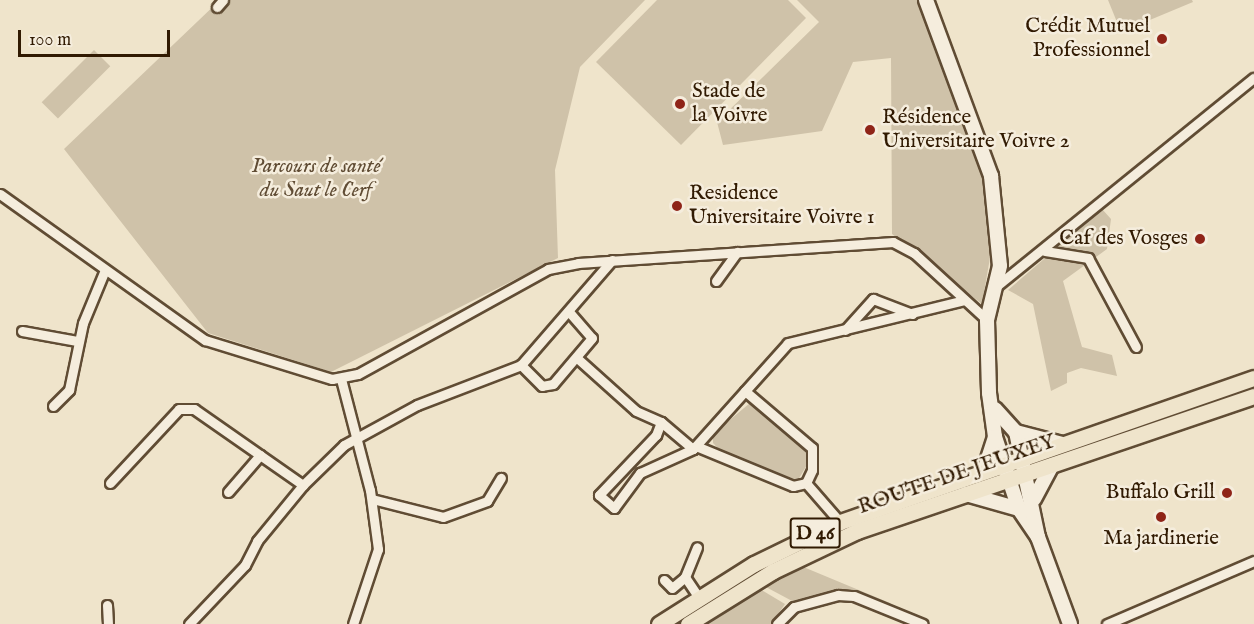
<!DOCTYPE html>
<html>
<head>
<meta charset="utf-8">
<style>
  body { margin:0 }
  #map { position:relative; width:1254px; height:624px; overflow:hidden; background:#efe4cb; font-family:"IM FELL English",serif }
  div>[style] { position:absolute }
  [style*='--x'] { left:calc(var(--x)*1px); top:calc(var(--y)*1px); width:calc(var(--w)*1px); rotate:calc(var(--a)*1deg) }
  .green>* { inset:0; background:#cfc2a9; transform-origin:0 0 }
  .roads { filter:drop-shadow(2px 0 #604c34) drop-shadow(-2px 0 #604c34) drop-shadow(0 2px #604c34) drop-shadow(0 -2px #604c34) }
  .street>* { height:9px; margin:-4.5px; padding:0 4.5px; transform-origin:4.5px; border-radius:4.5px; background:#f5eddd }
  .secondary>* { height:14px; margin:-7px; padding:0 7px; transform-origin:7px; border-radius:7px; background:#f5eddd }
  .primary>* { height:15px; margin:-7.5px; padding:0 7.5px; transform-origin:7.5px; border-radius:7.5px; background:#efe4cb }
  .dots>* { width:16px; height:16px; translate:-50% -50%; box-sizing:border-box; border:3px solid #f5eddd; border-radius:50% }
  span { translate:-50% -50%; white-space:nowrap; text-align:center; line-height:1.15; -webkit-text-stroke:5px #f5eddd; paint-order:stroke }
  .shield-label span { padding:2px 4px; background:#f5eddd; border:2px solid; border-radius:4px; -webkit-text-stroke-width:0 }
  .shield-label { font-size:20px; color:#311a02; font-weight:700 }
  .poi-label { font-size:21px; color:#311a02 }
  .right { translate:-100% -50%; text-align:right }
  .left { translate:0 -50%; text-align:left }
  .park-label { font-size:21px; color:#604c34; font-style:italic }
  .street-label { font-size:21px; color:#311a02 }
  .scale { position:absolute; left:18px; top:30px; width:152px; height:27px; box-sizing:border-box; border:3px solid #311a02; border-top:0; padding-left:8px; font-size:18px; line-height:21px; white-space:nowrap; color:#311a02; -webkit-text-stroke:4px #f5eddd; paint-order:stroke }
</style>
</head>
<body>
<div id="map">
  <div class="green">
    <div style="clip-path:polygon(220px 0,645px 0,580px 67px,555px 170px,558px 258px,331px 372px,208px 333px,64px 149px)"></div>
    <div style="clip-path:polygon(657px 0,788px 0,806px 18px,681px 145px,596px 62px)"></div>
    <div style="clip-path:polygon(797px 0,928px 0,977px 131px,996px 223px,982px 304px,892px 234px,891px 58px,853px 62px,822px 131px,723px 145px,717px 122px,819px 22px)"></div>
    <div style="clip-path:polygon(1108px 0,1192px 0,1193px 2px,1121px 32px)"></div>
    <div style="left:94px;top:50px;width:23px;height:74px;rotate:45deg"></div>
    <div style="clip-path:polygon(1102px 209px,1111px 219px,1107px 249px,1063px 281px,1082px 347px,1112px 355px,1117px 376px,1081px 368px,1067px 373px,1067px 383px,1051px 391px,1033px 304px,1008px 290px)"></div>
    <div style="clip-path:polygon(750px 403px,805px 448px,810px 460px,798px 480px,725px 456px,713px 443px,713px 434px)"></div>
    <div style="clip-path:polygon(801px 566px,890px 603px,891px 605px,846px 590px,794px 602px,764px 586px)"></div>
    <div style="clip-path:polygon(758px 588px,785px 604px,771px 624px,705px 624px)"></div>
  </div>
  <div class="roads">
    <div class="street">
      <div style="--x:217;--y:7;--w:9;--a:-49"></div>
      <div style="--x:0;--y:194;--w:252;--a:35.5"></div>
      <div style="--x:205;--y:340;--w:133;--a:17.1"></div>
      <div style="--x:332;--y:379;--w:26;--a:-11"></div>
      <div style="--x:358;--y:374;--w:217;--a:-28.9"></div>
      <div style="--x:548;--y:269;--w:31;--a:-11"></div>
      <div style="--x:578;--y:263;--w:316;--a:-3.8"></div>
      <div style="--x:893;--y:242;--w:24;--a:28"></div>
      <div style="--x:914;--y:253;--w:99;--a:42.5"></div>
      <div style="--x:1045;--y:251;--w:44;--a:9.2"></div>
      <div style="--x:1088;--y:258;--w:101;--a:61.7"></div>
      <div style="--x:716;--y:281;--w:36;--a:-54"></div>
      <div style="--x:998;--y:285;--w:329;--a:-39"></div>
      <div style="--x:570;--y:313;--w:33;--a:49"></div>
      <div style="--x:592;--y:338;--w:60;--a:130.3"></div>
      <div style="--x:553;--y:384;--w:11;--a:170"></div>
      <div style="--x:542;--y:386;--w:30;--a:-135"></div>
      <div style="--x:521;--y:365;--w:139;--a:-49.1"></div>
      <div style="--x:845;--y:330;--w:42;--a:-47.9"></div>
      <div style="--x:873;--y:299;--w:42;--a:21"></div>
      <div style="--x:22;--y:331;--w:56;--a:10.3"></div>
      <div style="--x:577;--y:358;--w:79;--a:41.9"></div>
      <div style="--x:636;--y:411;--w:27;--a:24"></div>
      <div style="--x:661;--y:422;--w:42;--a:40.2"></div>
      <div style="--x:341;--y:379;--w:115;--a:75.4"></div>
      <div style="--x:370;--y:490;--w:60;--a:82.3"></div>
      <div style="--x:378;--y:549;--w:79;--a:108.4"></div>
      <div style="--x:53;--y:406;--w:23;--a:-45"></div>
      <div style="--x:69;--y:390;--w:68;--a:-78.2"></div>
      <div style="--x:83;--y:323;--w:57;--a:-67.5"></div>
      <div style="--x:661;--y:422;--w:14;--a:111"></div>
      <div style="--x:656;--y:435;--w:83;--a:133.5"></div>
      <div style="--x:599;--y:495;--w:20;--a:41"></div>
      <div style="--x:614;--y:508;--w:44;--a:-53.4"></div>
      <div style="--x:640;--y:473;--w:58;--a:-24.4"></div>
      <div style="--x:693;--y:449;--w:142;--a:-48.1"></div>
      <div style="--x:788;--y:343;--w:181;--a:-13.7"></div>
      <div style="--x:696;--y:446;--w:105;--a:22.4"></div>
      <div style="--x:793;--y:486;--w:13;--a:-13"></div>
      <div style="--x:806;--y:483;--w:14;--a:-65"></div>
      <div style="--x:812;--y:470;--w:22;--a:-90"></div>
      <div style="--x:812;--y:448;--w:88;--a:-139.6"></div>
      <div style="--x:110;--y:483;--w:101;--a:-47"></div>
      <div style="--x:179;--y:409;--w:15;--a:0"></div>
      <div style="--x:194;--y:409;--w:133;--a:34.9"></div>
      <div style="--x:806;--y:483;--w:52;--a:48.9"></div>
      <div style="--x:228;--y:492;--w:49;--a:-49.1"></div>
      <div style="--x:372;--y:499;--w:73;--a:14.2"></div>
      <div style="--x:443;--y:517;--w:47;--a:-20"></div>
      <div style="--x:487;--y:501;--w:27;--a:-59"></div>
      <div style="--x:685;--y:577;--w:25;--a:56"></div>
      <div style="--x:664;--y:580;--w:11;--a:45"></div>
      <div style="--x:672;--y:588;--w:17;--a:-40"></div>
      <div style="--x:685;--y:577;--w:32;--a:-68"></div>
      <div style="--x:107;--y:605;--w:19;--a:87"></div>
      <div style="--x:189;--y:624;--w:81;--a:-46.5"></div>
      <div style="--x:245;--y:565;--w:27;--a:-63"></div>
      <div style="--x:257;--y:541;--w:72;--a:-50.6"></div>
      <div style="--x:303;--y:485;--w:57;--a:-44.3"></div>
      <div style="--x:344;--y:445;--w:83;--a:-28.7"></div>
      <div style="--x:417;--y:405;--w:111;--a:-21"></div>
      <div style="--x:777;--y:624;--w:24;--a:-45"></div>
      <div style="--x:794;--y:607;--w:46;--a:-15.3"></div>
      <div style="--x:838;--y:595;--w:16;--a:4"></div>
      <div style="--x:854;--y:596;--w:74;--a:22.1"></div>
      <div style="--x:1107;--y:624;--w:160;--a:-23.2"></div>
    </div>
    <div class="secondary">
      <div style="--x:926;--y:0;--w:188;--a:69.7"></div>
      <div style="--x:991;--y:176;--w:90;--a:84.3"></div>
      <div style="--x:1000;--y:266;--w:56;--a:103.5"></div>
      <div style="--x:987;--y:320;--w:73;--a:88.4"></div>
      <div style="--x:989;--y:393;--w:44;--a:82.2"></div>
      <div style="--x:995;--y:437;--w:76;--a:71.6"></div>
      <div style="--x:1019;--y:509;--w:34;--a:56"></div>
      <div style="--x:995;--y:409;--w:31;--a:48"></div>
      <div style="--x:1016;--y:432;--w:107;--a:78.2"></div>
      <div style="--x:1038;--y:537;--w:93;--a:69.8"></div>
      <div style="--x:1016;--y:432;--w:48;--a:14.6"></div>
      <div style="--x:984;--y:471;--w:36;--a:-72"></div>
      <div style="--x:966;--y:494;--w:55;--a:15.8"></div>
      <div style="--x:1034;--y:499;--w:38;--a:-62"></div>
    </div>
    <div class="primary">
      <div style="--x:659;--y:624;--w:112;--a:-32.3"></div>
      <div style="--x:754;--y:564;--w:96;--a:-26"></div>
      <div style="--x:840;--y:522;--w:438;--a:-19.2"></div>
      <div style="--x:688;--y:624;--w:100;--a:-31.9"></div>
      <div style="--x:773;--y:571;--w:93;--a:-25.5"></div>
      <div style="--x:857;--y:531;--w:419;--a:-18.8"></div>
    </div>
  </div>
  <div class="dots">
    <div style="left:1162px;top:39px;background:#8f2418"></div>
    <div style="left:680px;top:104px;background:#8f2418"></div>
    <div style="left:870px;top:130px;background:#8f2418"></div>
    <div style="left:677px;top:206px;background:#8f2418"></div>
    <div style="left:1200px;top:239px;background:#8f2418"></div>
    <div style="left:1227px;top:493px;background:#8f2418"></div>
    <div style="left:1161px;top:517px;background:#8f2418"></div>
  </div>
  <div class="shield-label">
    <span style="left:815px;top:533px">D 46</span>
  </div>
  <div class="poi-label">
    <span class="right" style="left:1150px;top:39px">Crédit Mutuel<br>Professionnel</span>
    <span class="left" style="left:692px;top:104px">Stade de<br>la Voivre</span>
    <span class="left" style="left:882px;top:130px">Résidence<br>Universitaire Voivre 2</span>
    <span class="left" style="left:689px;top:206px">Residence<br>Universitaire Voivre 1</span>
    <span class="right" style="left:1188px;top:239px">Caf des Vosges</span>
    <span class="right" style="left:1215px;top:493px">Buffalo Grill</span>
    <span style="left:1161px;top:539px">Ma jardinerie</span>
  </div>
  <div class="park-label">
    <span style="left:316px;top:179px">Parcours de santé<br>du Saut le Cerf</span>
  </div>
  <div class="street-label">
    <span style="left:957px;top:475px;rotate:-19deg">ROUTE DE JEUXEY</span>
  </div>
  <div class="scale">100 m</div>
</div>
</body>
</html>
